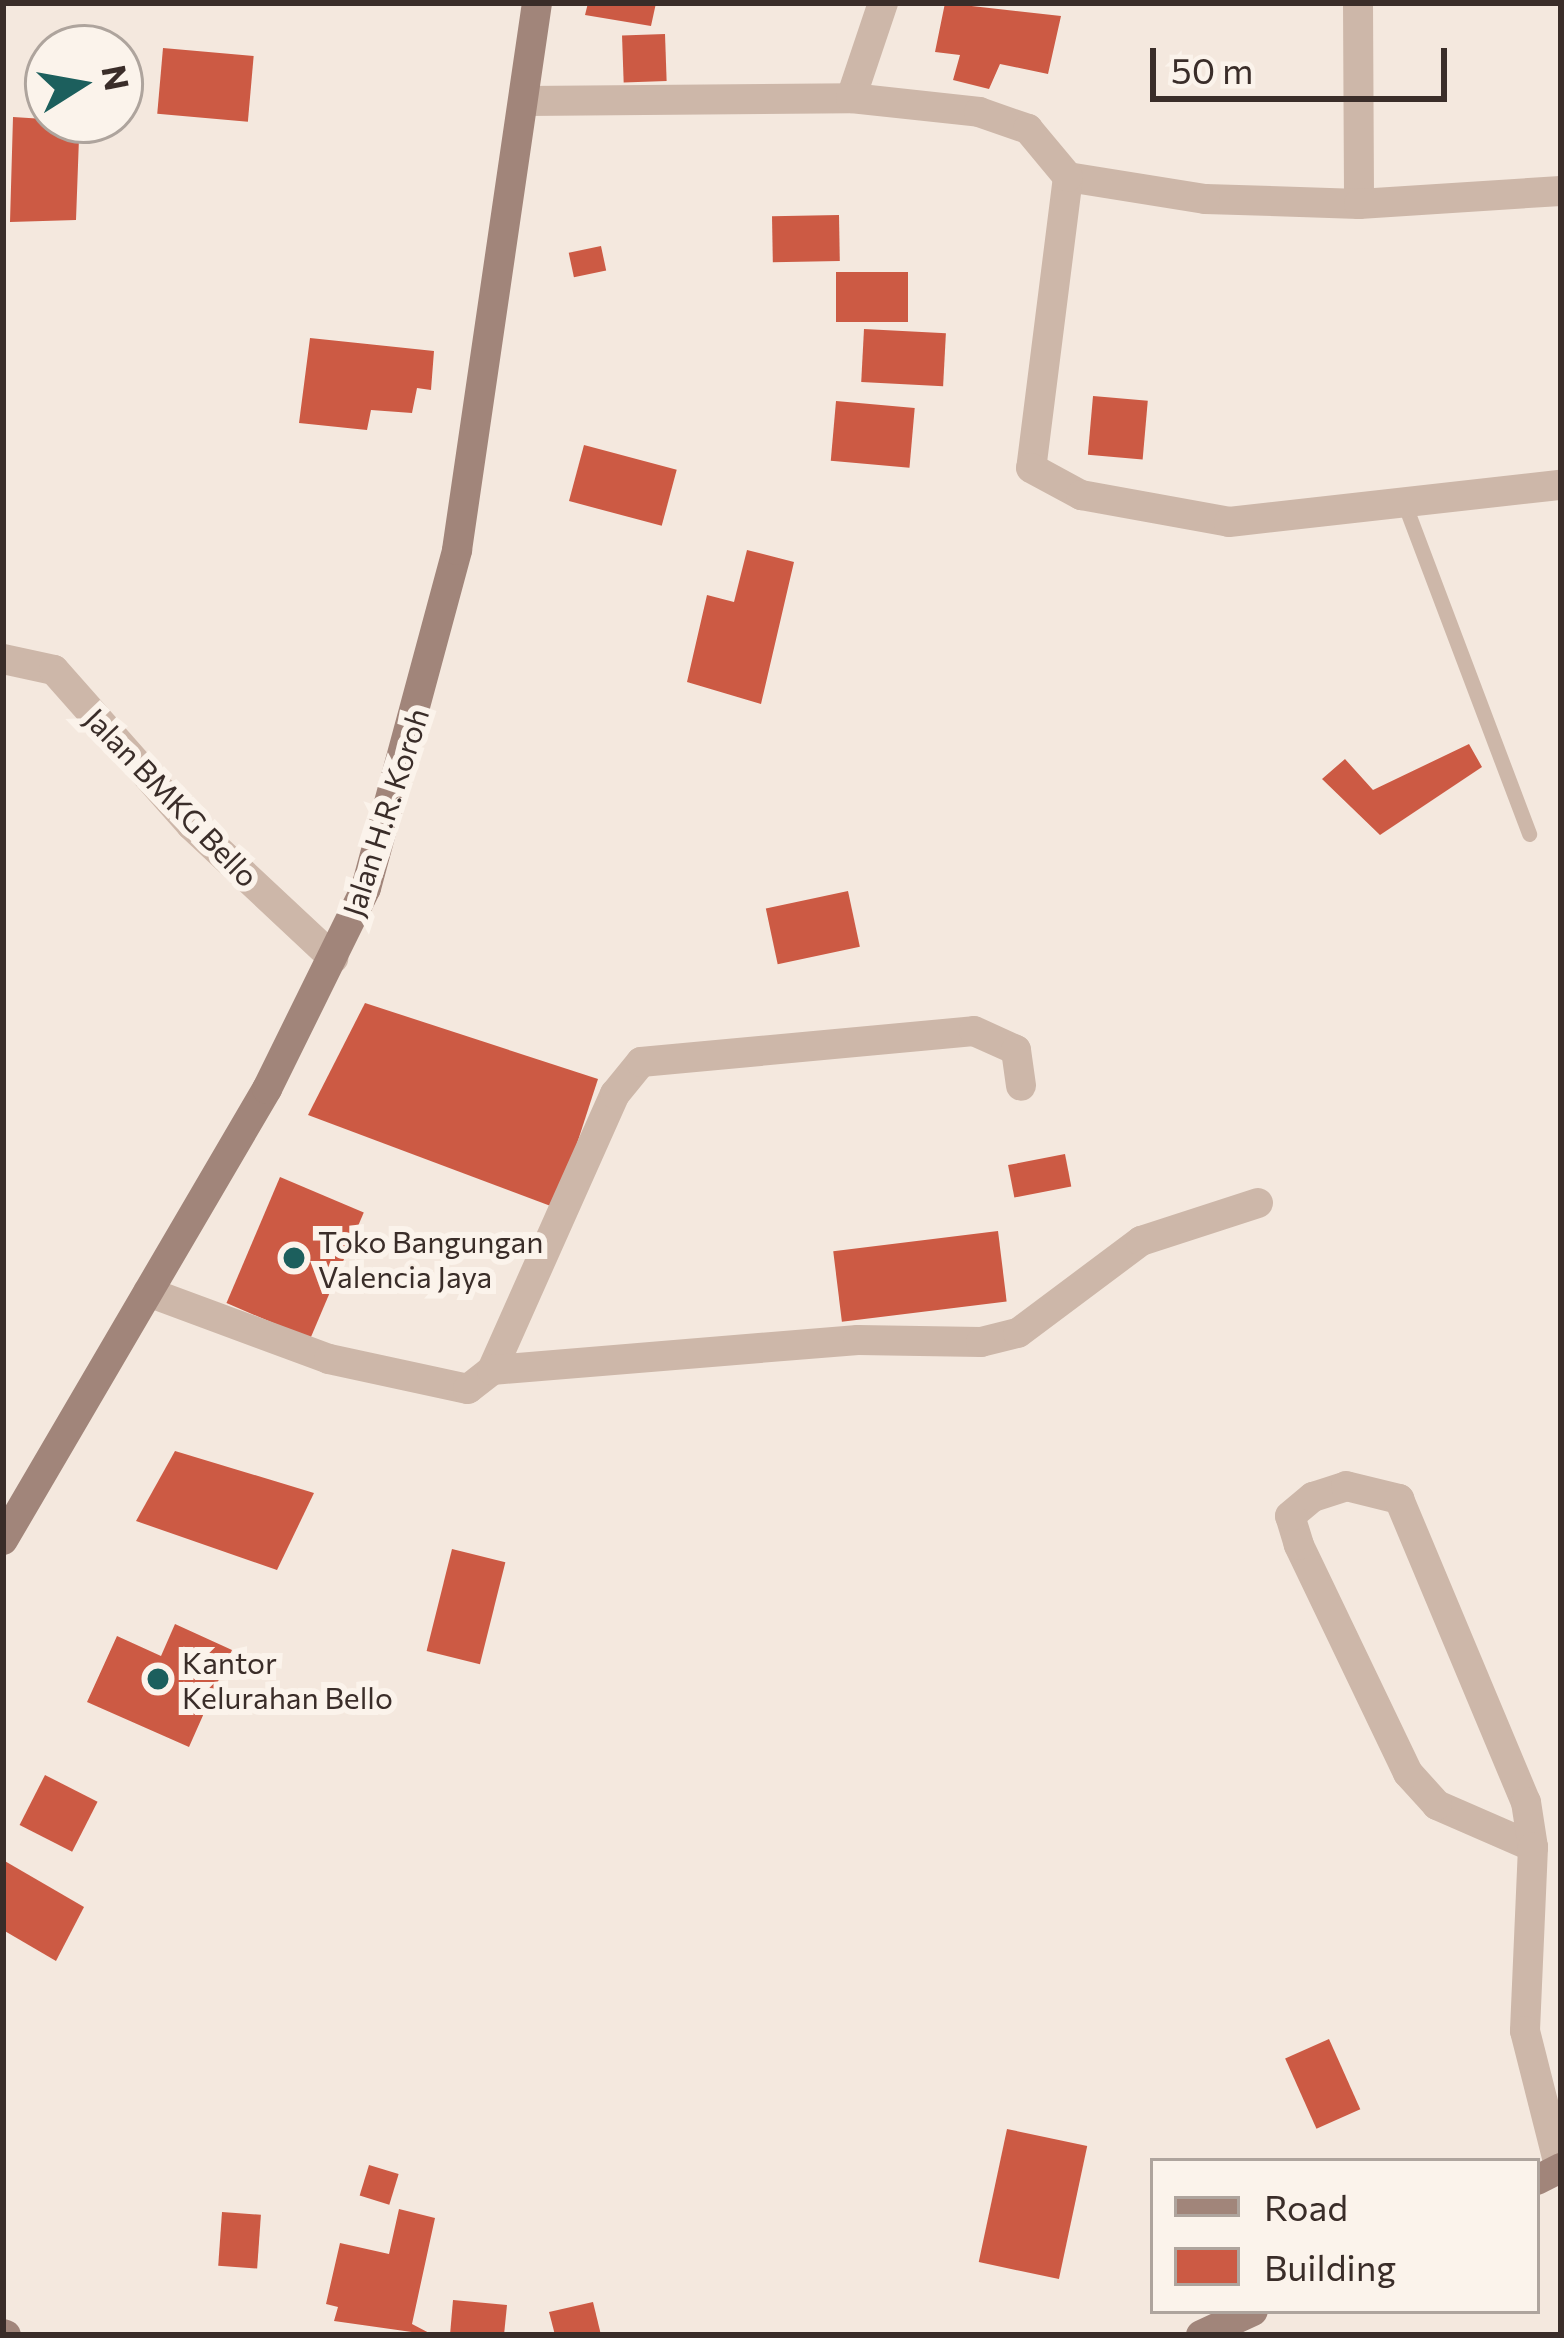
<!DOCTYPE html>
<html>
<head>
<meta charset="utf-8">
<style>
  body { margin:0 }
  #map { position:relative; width:1564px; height:2338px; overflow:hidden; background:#f4e8de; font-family:Commissioner,sans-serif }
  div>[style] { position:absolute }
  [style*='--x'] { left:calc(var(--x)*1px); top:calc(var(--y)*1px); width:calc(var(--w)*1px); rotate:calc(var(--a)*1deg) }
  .building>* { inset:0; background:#cc5a44; transform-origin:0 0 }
  .lane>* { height:15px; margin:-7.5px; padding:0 7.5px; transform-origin:7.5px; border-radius:7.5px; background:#cdb7a9 }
  .street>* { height:30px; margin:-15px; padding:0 15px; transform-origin:15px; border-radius:15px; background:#cdb7a9 }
  .secondary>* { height:30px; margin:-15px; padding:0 15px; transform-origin:15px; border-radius:15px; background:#a1857a }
  .dots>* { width:33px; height:33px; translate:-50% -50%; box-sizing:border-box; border:6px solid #fbf3eb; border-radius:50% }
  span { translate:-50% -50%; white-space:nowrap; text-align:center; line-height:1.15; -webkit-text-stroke:12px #fbf3eb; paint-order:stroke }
  .street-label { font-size:30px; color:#3a2d29 }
  .poi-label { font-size:30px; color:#3a2d29 }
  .left { translate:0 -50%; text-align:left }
  .frame { position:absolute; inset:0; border:6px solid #3a2d29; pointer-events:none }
  .legend { position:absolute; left:1150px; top:2158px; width:390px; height:156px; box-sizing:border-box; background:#fbf3eb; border:3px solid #aea49d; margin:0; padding:15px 21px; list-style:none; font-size:36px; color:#3a2d29 }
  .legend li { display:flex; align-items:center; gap:24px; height:60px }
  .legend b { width:60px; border:3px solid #aea49d }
  .north { position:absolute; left:24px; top:24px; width:120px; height:120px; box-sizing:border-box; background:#fbf3eb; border:3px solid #aea49d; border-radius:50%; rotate:79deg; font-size:33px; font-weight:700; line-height:48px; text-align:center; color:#3a2d29 }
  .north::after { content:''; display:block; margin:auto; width:42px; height:54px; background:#1c5f5d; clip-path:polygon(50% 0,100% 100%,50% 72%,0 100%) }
  .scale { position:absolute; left:1150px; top:48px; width:297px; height:54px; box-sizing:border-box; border:6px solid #3a2d29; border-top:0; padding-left:15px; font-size:36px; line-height:42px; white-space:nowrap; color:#3a2d29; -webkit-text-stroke:9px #fbf3eb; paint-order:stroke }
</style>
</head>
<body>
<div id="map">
  <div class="building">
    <div style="clip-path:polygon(588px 3px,656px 3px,651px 26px,585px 15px)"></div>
    <div style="clip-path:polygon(945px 3px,1061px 16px,1048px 74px,1000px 64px,989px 89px,953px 80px,960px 55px,935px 52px)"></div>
    <div style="left:665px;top:34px;width:47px;height:43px;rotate:88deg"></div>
    <div style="left:163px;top:48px;width:91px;height:66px;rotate:5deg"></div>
    <div style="clip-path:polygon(13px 117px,60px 120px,59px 138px,79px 138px,76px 220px,10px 222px)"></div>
    <div style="left:839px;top:215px;width:46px;height:67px;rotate:89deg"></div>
    <div style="left:601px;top:246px;width:25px;height:33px;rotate:78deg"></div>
    <div style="left:836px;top:272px;width:72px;height:50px"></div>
    <div style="left:864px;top:329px;width:82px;height:53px;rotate:3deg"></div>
    <div style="clip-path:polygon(310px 338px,434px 351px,431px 390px,417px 388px,412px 413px,371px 410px,367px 430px,299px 423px)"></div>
    <div style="left:1093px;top:396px;width:55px;height:59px;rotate:5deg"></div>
    <div style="left:836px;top:401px;width:79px;height:60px;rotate:5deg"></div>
    <div style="left:584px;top:445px;width:96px;height:58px;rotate:15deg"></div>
    <div style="clip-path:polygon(747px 550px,794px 562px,761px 704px,687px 682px,707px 595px,734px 602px)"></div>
    <div style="clip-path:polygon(1469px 744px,1482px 767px,1380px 835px,1322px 779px,1345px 759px,1373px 790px)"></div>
    <div style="left:848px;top:891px;width:57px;height:84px;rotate:78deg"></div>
    <div style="clip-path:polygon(365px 1003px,598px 1079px,556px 1208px,308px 1115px)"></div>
    <div style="left:1065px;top:1154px;width:33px;height:58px;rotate:79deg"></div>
    <div style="left:280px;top:1177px;width:91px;height:137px;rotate:23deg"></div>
    <div style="left:998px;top:1231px;width:71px;height:166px;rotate:83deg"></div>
    <div style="clip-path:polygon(175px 1451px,314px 1493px,277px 1570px,136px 1521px)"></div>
    <div style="left:452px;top:1549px;width:55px;height:105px;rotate:14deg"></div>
    <div style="clip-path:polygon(175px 1624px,232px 1650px,189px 1747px,87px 1702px,117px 1636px,161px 1656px)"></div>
    <div style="left:45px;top:1775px;width:59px;height:56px;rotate:27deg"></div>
    <div style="clip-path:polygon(3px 1860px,84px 1907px,56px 1961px,3px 1930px)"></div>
    <div style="left:1329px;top:2039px;width:77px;height:48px;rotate:66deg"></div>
    <div style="left:1007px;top:2129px;width:82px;height:136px;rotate:12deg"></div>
    <div style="left:369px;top:2165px;width:31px;height:32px;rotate:17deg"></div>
    <div style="clip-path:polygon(399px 2209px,435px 2218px,412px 2324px,433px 2335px,334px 2321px,338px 2307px,326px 2304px,340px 2243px,389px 2254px)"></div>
    <div style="left:222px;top:2212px;width:39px;height:54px;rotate:4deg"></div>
    <div style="clip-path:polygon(453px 2300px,507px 2305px,504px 2335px,450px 2335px)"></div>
    <div style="clip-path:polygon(593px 2302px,601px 2335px,555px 2335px,549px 2312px)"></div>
  </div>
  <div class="lane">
    <div style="--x:1403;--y:500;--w:357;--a:69.3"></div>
  </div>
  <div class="street">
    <div style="--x:1358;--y:3;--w:201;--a:89.7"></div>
    <div style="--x:1359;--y:204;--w:154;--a:-178.1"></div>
    <div style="--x:1205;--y:199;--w:139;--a:-170.9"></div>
    <div style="--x:1068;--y:177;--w:293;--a:97.2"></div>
    <div style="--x:1031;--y:468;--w:57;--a:28.4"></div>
    <div style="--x:1081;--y:495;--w:150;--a:10.3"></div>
    <div style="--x:1229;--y:522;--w:334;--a:-6.4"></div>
    <div style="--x:851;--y:98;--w:100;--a:-71.4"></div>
    <div style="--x:526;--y:101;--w:325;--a:-0.5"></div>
    <div style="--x:851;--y:98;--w:129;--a:6.2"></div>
    <div style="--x:979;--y:112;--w:52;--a:19.1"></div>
    <div style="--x:1028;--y:129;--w:62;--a:50.2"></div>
    <div style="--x:1359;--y:204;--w:202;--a:-3.7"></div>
    <div style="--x:3;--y:659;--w:52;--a:12.2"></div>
    <div style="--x:54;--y:670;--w:207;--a:48.5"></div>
    <div style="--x:191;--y:825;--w:195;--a:43.1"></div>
    <div style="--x:148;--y:1292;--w:193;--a:20.3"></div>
    <div style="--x:329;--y:1359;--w:142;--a:12.2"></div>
    <div style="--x:468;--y:1389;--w:31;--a:-38"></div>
    <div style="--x:492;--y:1370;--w:302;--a:-66"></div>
    <div style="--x:615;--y:1094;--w:41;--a:-50.9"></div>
    <div style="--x:641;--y:1062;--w:334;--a:-5.3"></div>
    <div style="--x:974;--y:1031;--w:46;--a:24.3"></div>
    <div style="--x:1016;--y:1050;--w:36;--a:82"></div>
    <div style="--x:492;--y:1370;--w:367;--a:-4.7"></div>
    <div style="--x:858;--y:1340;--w:123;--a:0.9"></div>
    <div style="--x:981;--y:1342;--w:38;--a:-14"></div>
    <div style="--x:1018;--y:1333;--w:154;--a:-36.8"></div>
    <div style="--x:1141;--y:1241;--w:123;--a:-18"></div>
    <div style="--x:1533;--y:1847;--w:105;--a:-156.4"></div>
    <div style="--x:1437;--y:1805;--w:43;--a:-132.2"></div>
    <div style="--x:1408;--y:1773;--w:253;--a:-115.6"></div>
    <div style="--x:1299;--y:1545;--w:30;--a:-107"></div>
    <div style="--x:1290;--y:1516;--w:30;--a:-40"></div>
    <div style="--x:1313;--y:1497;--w:35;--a:-18"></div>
    <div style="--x:1346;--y:1486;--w:55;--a:13.8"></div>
    <div style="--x:1399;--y:1499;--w:329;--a:67.3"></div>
    <div style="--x:1526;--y:1802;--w:46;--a:81.2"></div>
    <div style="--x:1533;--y:1847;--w:184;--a:92.5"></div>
    <div style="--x:1525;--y:2031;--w:142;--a:75.8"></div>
  </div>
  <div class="secondary">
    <div style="--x:3;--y:1540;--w:523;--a:-59.66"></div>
    <div style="--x:267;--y:1089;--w:224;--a:-63.8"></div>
    <div style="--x:366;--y:888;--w:350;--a:-74.9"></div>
    <div style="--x:457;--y:550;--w:553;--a:-81.68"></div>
    <div style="--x:1537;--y:2180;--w:27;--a:-27"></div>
    <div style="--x:3;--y:2334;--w:3;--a:18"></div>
    <div style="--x:1201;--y:2335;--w:57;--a:-24.8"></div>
  </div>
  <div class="dots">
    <div style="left:294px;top:1258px;background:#1c5f5d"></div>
    <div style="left:158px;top:1679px;background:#1c5f5d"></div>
  </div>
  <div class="street-label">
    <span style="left:172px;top:797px;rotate:46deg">Jalan BMKG Bello</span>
    <span style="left:385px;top:812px;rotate:-72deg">Jalan H.R. Koroh</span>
  </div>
  <div class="poi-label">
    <span class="left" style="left:318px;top:1258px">Toko Bangungan<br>Valencia Jaya</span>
    <span class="left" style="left:182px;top:1679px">Kantor<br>Kelurahan Bello</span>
  </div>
  <div class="frame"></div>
  <ul class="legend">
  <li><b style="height:15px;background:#a1857a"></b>Road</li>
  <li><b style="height:33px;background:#cc5a44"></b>Building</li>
  </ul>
  <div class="north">N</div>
  <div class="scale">50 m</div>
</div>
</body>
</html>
